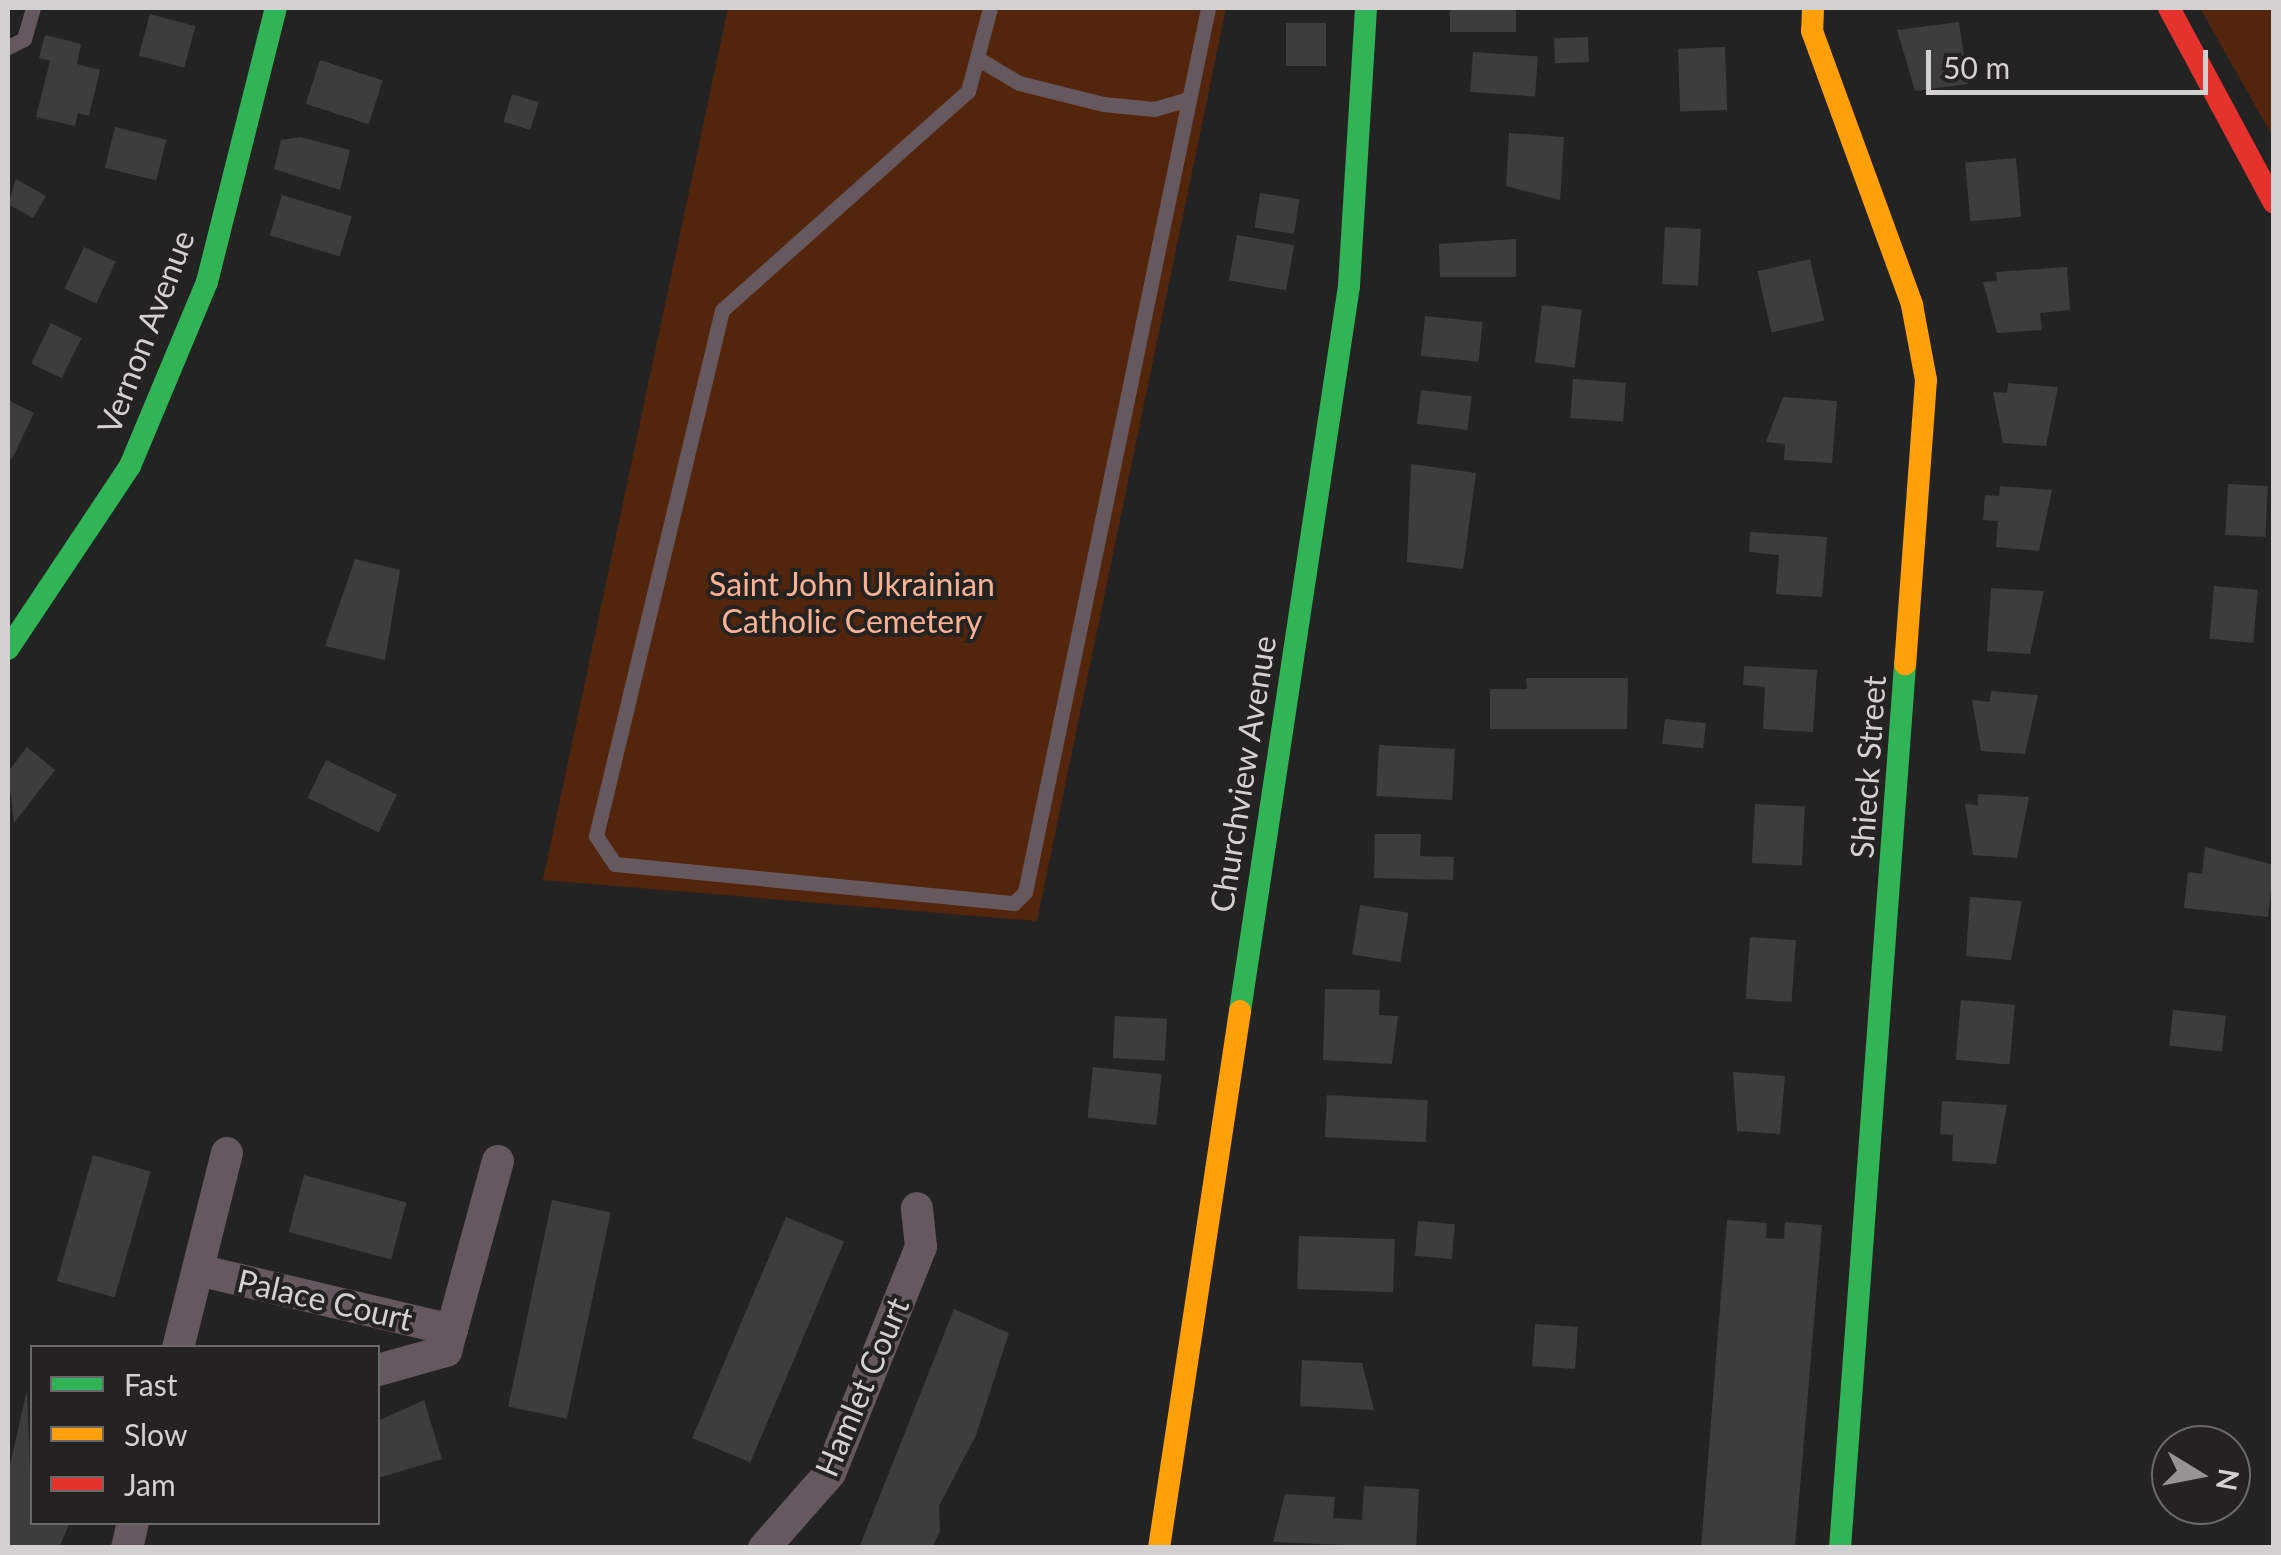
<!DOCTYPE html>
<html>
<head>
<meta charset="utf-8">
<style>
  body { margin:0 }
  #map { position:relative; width:2281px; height:1555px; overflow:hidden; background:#242323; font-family:Lato,sans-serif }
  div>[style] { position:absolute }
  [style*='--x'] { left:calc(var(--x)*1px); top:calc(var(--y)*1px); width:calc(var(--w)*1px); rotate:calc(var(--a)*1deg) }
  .green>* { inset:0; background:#54250d }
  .building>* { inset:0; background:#3e3d3d; transform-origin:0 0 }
  .lane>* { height:15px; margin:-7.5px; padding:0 7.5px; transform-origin:7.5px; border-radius:7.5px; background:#65585e }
  .street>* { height:32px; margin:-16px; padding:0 16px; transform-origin:16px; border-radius:16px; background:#65585e }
  .fast>* { height:22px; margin:-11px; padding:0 11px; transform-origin:11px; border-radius:11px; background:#30b455 }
  .slow>* { height:22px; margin:-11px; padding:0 11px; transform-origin:11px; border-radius:11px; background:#ff9f0a }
  .jam>* { height:22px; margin:-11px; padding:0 11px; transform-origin:11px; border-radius:11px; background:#e5322d }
  span { translate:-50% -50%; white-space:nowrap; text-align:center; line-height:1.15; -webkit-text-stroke:8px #252222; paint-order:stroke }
  .street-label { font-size:32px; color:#d2d0d1 }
  .park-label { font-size:32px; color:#f8b193 }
  .frame { position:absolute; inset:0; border:10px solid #d2d0d1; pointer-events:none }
  .legend { position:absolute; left:30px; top:1345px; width:350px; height:180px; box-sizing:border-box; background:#252222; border:2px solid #6a6868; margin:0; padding:12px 18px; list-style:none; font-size:30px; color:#d2d0d1 }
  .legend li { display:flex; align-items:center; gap:20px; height:50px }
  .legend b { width:50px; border:2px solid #6a6868 }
  .north { position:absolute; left:2151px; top:1425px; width:100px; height:100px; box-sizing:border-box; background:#252222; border:2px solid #6a6868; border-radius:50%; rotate:100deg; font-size:28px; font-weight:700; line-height:40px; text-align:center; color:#d2d0d1 }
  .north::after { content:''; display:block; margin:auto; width:35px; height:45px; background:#959394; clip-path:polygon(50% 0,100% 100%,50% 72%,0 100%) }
  .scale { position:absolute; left:1926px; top:50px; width:282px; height:45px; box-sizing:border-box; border:5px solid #d2d0d1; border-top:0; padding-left:12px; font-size:30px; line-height:35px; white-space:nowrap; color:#d2d0d1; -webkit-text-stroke:8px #252222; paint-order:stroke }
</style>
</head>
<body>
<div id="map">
  <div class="green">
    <div style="clip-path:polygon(728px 8px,1226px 8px,1037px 921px,543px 880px)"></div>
    <div style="clip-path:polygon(2200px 8px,2273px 8px,2273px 137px)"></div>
  </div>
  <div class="building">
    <div style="left:1450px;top:8px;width:66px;height:24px"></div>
    <div style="left:150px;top:14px;width:47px;height:43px;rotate:15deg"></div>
    <div style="clip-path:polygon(1959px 22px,1968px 84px,1915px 91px,1897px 30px)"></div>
    <div style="left:1286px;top:23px;width:40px;height:43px"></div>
    <div style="clip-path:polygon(45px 35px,81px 44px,77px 64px,100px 70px,89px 116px,78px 113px,75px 126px,36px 117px,50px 61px,39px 58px)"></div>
    <div style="left:1588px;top:37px;width:25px;height:34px;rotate:88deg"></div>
    <div style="left:1725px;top:47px;width:63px;height:47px;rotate:88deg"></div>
    <div style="left:1473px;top:52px;width:65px;height:40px;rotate:4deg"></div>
    <div style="left:320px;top:60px;width:66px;height:46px;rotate:18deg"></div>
    <div style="left:512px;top:94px;width:28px;height:29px;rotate:17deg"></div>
    <div style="left:115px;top:127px;width:53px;height:42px;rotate:14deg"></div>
    <div style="clip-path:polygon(1509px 133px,1564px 137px,1560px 200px,1506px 186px)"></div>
    <div style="clip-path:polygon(300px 137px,350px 150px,340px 190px,274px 169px,281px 140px)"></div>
    <div style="left:2016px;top:158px;width:59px;height:51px;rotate:85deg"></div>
    <div style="clip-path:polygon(16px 179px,46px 196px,33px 218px,8px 204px)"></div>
    <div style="left:1260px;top:193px;width:40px;height:35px;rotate:9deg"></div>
    <div style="left:282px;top:195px;width:73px;height:42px;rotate:17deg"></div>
    <div style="left:1665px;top:227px;width:36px;height:57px;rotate:3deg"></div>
    <div style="left:1237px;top:235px;width:58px;height:46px;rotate:10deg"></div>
    <div style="clip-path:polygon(1516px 239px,1516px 277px,1440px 277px,1439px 244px)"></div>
    <div style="left:84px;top:247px;width:35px;height:46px;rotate:25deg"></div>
    <div style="left:1810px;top:259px;width:63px;height:54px;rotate:77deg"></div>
    <div style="clip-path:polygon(2067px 267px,2070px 310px,2040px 313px,2042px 330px,1997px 333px,1983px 282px,1997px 281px,1996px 272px)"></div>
    <div style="left:1542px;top:305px;width:40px;height:58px;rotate:7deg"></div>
    <div style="left:1425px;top:316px;width:58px;height:40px;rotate:6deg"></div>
    <div style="left:51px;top:323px;width:34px;height:45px;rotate:26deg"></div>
    <div style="left:1573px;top:379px;width:53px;height:39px;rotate:4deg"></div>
    <div style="clip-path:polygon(2008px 383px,2058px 387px,2046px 446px,2003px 443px,1993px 392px,2007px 393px)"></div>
    <div style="left:1421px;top:390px;width:51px;height:34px;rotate:7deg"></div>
    <div style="clip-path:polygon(1783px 397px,1837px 401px,1832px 463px,1784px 460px,1785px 444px,1766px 442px)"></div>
    <div style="clip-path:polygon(8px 400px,34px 413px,12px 459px,8px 457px)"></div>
    <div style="clip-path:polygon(1411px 464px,1476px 473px,1463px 569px,1407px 562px)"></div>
    <div style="left:2228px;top:484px;width:40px;height:51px;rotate:3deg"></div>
    <div style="clip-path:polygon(2000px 486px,2052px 490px,2039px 551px,1996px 547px,1998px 521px,1983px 520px,1985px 495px,1999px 496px)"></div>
    <div style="clip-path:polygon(1750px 532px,1827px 537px,1822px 597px,1776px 594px,1779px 555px,1749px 552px)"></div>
    <div style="clip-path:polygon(355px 559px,400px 570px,385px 660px,325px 646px)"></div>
    <div style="left:2214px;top:586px;width:44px;height:53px;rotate:5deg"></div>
    <div style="clip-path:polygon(1991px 588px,2044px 591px,2030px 654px,1987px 651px)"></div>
    <div style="clip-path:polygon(1744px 666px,1817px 670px,1813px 732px,1763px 729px,1765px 687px,1743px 685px)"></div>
    <div style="clip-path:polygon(1526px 678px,1628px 678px,1627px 729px,1490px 729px,1490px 689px,1527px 689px)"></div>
    <div style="clip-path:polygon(1991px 691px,2038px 695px,2025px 754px,1981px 751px,1972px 700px,1990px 702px)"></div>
    <div style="left:1665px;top:719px;width:41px;height:25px;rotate:6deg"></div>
    <div style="left:1379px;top:745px;width:76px;height:51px;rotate:3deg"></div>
    <div style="clip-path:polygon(27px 747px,55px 770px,14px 823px,8px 772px)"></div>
    <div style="left:326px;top:760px;width:79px;height:42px;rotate:26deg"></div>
    <div style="clip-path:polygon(1978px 794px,2029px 797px,2017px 858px,1973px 855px,1965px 804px,1978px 805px)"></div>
    <div style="left:1755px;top:804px;width:50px;height:59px;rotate:3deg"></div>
    <div style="clip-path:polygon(1375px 834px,1421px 834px,1420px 856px,1454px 857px,1453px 880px,1374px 878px)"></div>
    <div style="clip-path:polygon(2205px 847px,2274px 865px,2268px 917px,2184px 908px,2188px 872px,2202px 874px)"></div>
    <div style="clip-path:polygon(1970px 897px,2022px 901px,2011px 960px,1966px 956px)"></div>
    <div style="left:1360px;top:905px;width:49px;height:50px;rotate:9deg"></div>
    <div style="left:1750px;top:937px;width:46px;height:62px;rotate:4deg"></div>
    <div style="clip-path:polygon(1325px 989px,1380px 990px,1379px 1015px,1398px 1016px,1392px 1064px,1323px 1060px)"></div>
    <div style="left:1961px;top:1000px;width:54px;height:60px;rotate:5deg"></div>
    <div style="left:2173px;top:1010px;width:53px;height:36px;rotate:6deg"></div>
    <div style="left:1115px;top:1016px;width:52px;height:42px;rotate:3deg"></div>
    <div style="left:1093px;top:1067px;width:69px;height:51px;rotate:6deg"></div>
    <div style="clip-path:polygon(1733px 1072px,1785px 1076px,1780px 1134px,1737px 1131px)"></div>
    <div style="left:1327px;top:1095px;width:101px;height:42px;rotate:3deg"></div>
    <div style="clip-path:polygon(1942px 1101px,2007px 1105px,1996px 1164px,1952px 1161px,1953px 1135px,1940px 1134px)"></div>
    <div style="left:93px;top:1155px;width:60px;height:131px;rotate:16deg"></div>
    <div style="left:304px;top:1175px;width:106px;height:59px;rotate:15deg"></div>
    <div style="left:552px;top:1200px;width:60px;height:211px;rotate:12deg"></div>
    <div style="left:786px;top:1217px;width:63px;height:240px;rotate:23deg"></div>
    <div style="clip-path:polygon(1727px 1220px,1767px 1223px,1766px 1238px,1784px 1239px,1785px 1222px,1822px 1225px,1795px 1548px,1701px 1548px)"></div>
    <div style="left:1418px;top:1221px;width:37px;height:35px;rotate:5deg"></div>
    <div style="left:1299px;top:1236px;width:96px;height:53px;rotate:2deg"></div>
    <div style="clip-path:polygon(954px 1309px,1009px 1333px,976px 1435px,939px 1506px,940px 1531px,932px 1548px,859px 1548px)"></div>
    <div style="left:1535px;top:1324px;width:43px;height:42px;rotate:4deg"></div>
    <div style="clip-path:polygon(1302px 1360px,1362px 1363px,1374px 1410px,1300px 1406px)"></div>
    <div style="clip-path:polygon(27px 1390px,32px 1522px,70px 1522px,59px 1548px,8px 1548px,8px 1474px)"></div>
    <div style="clip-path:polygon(424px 1400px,442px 1459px,378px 1478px,378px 1421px)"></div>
    <div style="clip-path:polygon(1364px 1486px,1419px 1489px,1416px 1548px,1273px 1542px,1285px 1494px,1335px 1497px,1333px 1518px,1362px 1520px)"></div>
  </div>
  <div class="lane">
    <div style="--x:990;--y:8;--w:86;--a:104.8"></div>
    <div style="--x:968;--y:91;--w:329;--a:138.3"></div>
    <div style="--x:722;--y:310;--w:541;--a:103.47"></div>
    <div style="--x:596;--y:836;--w:34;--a:56"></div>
    <div style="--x:615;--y:864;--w:401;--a:5.6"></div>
    <div style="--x:1014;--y:903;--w:16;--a:-45"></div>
    <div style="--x:1025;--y:892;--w:903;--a:-78.3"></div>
    <div style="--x:8;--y:47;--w:18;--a:-27"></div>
    <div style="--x:24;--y:39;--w:32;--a:-74"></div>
    <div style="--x:977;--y:58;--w:49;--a:30.8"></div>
    <div style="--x:1019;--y:83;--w:87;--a:14"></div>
    <div style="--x:1103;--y:104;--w:51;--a:5.6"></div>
    <div style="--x:1154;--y:109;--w:36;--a:-16"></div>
  </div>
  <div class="street">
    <div style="--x:198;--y:1270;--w:261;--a:13.3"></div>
    <div style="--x:178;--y:1348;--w:201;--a:-75.9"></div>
    <div style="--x:378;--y:1370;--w:71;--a:-15.6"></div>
    <div style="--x:446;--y:1351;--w:197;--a:-74.7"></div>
    <div style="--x:127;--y:1548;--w:27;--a:-77"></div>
    <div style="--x:764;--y:1548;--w:100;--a:-48.7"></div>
    <div style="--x:830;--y:1473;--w:244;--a:-68.1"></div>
    <div style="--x:921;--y:1247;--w:39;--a:-96"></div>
  </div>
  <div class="fast">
    <div style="--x:8;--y:649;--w:220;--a:-56.3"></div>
    <div style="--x:130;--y:466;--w:199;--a:-67.3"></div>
    <div style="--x:207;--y:282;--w:283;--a:-75.9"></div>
    <div style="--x:1240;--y:1011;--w:733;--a:-81.45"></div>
    <div style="--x:1349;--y:286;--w:279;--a:-86.5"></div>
    <div style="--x:1840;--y:1548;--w:886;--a:-85.79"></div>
  </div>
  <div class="slow">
    <div style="--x:1813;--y:8;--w:23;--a:92"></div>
    <div style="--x:1812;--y:31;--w:292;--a:69.9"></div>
    <div style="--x:1912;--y:305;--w:76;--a:79.4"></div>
    <div style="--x:1926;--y:380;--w:285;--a:94.2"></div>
    <div style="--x:1159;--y:1548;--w:543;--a:-81.42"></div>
  </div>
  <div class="jam">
    <div style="--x:2169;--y:8;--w:221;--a:61.7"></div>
  </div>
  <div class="street-label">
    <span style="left:146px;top:332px;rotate:-69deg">Vernon Avenue</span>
    <span style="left:1868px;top:767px;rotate:-86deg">Shieck Street</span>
    <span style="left:1243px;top:774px;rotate:-81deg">Churchview Avenue</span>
    <span style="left:325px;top:1300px;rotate:13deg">Palace Court</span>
    <span style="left:862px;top:1387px;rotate:-67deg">Hamlet Court</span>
  </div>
  <div class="park-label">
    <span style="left:852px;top:603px">Saint John Ukrainian<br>Catholic Cemetery</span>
  </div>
  <div class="frame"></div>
  <ul class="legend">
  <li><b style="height:12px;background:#30b455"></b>Fast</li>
  <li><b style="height:12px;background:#ff9f0a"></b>Slow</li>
  <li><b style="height:12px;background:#e5322d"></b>Jam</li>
  </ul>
  <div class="north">N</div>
  <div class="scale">50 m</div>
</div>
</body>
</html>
